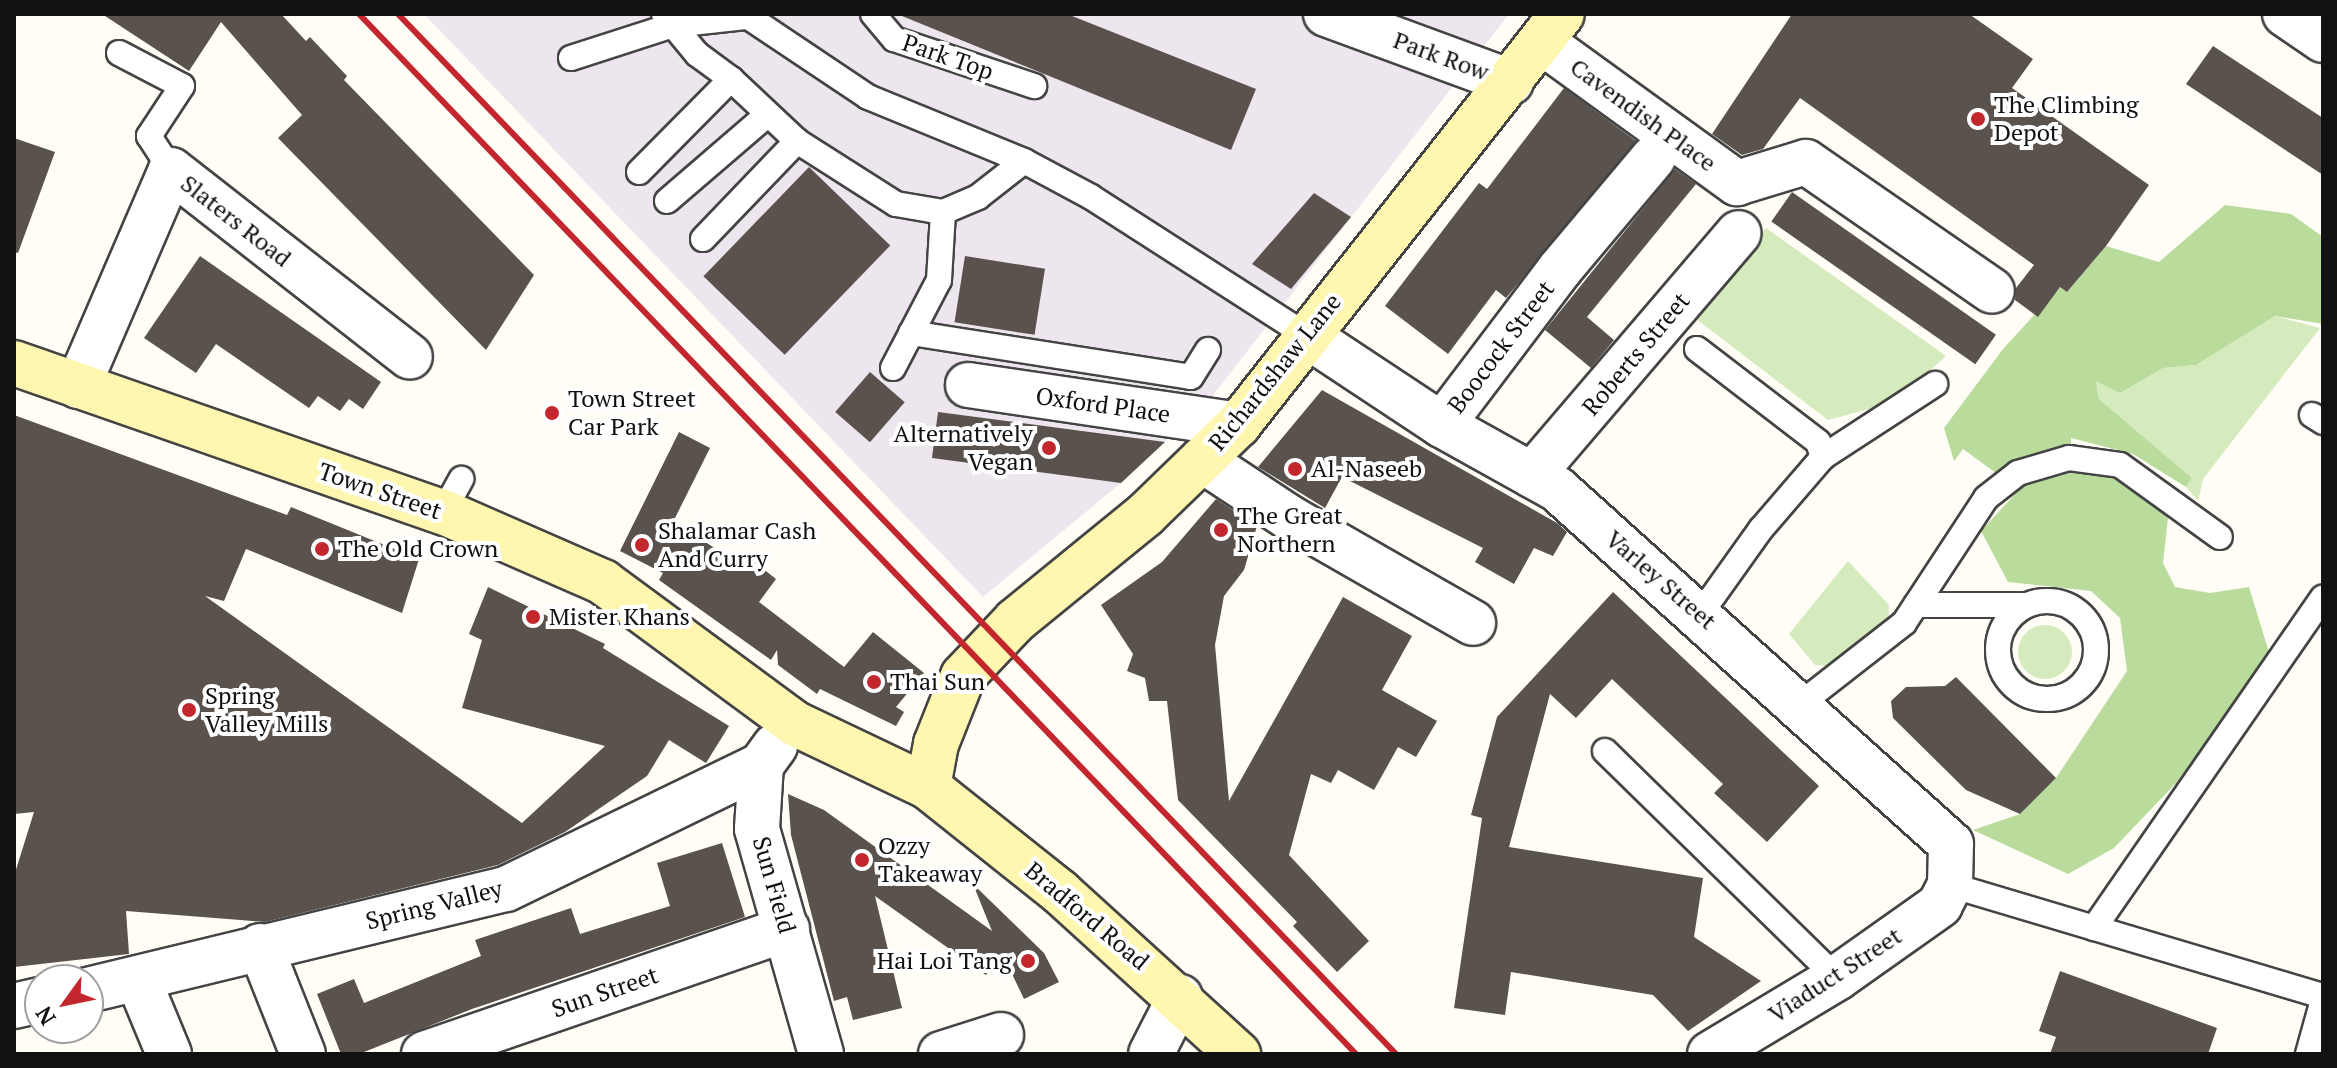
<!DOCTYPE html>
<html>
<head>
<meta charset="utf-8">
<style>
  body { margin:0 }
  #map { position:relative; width:2337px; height:1068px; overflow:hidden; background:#fffdf5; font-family:"PT Serif",serif }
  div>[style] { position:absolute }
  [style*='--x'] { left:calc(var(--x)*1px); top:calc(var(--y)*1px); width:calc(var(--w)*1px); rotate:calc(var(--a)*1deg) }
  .industrial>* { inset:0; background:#eee6ef }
  .green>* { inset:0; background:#d5ebbd }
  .round { border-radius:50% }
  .forest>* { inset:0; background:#b9dc9c }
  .building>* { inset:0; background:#5a524d; transform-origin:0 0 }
  .roads { filter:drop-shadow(2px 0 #444) drop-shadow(-2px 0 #444) drop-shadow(0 2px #444) drop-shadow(0 -2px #444) }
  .service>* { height:24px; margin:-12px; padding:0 12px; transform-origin:12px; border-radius:12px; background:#fff }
  .service>.ring { margin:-12px; padding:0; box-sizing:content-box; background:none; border:24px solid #fff; border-radius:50% }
  .minor>* { height:44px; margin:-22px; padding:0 22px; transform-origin:22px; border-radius:22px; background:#fff }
  .secondary>* { height:44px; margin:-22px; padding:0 22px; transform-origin:22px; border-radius:22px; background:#fff6b0 }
  .rail>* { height:6px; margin:-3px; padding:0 3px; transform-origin:3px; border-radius:3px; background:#c4262e }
  .dots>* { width:22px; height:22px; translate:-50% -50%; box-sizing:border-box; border:4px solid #fff; border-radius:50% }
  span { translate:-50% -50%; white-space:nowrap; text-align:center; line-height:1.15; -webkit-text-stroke:8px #fff; paint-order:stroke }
  .street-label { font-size:24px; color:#111 }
  .poi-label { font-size:24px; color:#111 }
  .left { translate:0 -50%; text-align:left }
  .right { translate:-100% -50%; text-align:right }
  .frame { position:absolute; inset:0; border:16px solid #111; pointer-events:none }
  .north { position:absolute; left:24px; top:964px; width:80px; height:80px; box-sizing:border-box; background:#fff; border:2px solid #a0a0a0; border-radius:50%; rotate:237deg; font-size:22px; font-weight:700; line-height:32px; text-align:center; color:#111 }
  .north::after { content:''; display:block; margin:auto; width:28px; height:36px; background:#c4262e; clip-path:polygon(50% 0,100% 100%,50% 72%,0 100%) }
</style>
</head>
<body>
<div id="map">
  <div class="industrial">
    <div style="clip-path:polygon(424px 14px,1509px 14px,1214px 394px,1121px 483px,983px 597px)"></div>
  </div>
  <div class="green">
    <div style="clip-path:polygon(1766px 228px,1946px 356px,1895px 402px,1828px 420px,1691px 315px)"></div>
    <div style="clip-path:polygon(2275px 316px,2320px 328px,2203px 479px,2198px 501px,2186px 487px,2192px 478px,2099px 399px,2096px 380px,2120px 393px,2163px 368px,2196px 365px)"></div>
    <div style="clip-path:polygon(1848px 561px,1889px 605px,1888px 628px,1827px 666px,1815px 665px,1789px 634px)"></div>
    <div class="round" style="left:2018px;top:625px;width:54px;height:54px"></div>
  </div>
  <div class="forest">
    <div style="clip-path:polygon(2225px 205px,2291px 214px,2323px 237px,2323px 324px,2275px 316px,2196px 365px,2163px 368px,2120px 393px,2096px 381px,2099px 399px,2192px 478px,2186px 487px,2133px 454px,2071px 438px,2072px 468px,2131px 480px,2168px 518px,2163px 563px,2175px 587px,2210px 593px,2249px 587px,2271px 659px,2176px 783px,2114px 848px,2068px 874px,1973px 830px,2020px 814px,2056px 778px,2127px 671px,2120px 618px,2091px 591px,2008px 582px,1981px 531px,2019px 490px,1963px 449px,1954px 461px,1944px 428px,2003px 349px,2060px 287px,2067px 292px,2106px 246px,2159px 262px)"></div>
  </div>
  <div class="building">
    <div style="clip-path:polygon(102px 14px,281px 14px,306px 41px,310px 37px,347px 76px,344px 80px,534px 275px,486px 350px,278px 138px,302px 115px,221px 22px,189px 71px)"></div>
    <div style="clip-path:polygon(897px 14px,1067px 14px,1256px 89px,1231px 150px)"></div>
    <div style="clip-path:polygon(1792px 14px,1969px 14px,2033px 59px,2012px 88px,2149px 185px,2106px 246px,2067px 292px,2060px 287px,2038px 317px,2015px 300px,2016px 288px,2034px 265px,1800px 98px,1763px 149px,1742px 155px,1712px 134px)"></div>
    <div style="clip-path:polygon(2213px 46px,2323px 118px,2323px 175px,2186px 84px)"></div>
    <div style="clip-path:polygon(1564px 88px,1636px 141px,1506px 298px,1496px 290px,1448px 354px,1385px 306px,1479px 183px,1487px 189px)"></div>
    <div style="clip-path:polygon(14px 138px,55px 152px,18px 253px,14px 252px)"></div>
    <div style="left:809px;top:167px;width:113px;height:152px;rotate:44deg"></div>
    <div style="clip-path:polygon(1675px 169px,1696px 184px,1587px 317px,1614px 340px,1591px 368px,1545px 330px)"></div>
    <div style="left:1792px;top:192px;width:249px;height:36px;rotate:35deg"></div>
    <div style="clip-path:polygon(1314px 193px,1351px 217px,1291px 289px,1252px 264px)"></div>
    <div style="clip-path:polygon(200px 256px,381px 382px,363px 409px,349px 399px,340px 411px,318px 396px,309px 408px,216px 344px,196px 373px,144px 338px)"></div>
    <div style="left:965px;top:256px;width:81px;height:67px;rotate:9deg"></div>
    <div style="left:870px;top:372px;width:46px;height:53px;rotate:41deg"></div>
    <div style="clip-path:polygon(1322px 390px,1557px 523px,1567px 532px,1553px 556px,1534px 548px,1514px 584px,1475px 562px,1483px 548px,1342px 477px,1325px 508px,1258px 467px)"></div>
    <div style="clip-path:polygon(938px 412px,1165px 442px,1121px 483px,932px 458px)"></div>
    <div style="clip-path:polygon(14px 415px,287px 515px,291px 507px,419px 559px,402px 613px,246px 549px,224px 601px,205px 596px,522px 823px,605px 746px,462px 708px,482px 640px,469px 634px,488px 587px,605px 644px,603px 648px,729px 726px,706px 763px,669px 740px,647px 776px,565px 832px,498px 865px,265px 922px,126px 911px,129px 954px,14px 967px,14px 876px,34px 812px,14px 814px)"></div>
    <div style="clip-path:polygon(679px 432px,710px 448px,673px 522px,742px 565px,748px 557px,776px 579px,759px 602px,844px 667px,873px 632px,924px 673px,896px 707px,904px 712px,896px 726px,820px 689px,817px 694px,778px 665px,777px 650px,771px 660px,659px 580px,663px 573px,620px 551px)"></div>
    <div style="clip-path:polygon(1216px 499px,1257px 526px,1244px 570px,1224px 596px,1215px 645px,1229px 801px,1343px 597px,1412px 636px,1382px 690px,1437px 721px,1416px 757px,1398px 747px,1374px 790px,1338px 770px,1331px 783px,1311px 774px,1289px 855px,1369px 941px,1337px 972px,1293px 926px,1297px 922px,1178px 800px,1167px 701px,1149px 701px,1145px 678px,1127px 671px,1133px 654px,1101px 605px,1162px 562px)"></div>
    <div style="clip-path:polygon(1613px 592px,1819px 786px,1767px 842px,1714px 793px,1723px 784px,1612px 679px,1576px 718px,1550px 694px,1509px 847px,1703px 878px,1694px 937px,1761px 981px,1688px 1031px,1653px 995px,1511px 972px,1505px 1015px,1454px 1008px,1482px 818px,1471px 815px,1497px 717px)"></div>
    <div style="clip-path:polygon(1956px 677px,2056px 778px,2020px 814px,1966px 790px,1893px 718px,1891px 701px,1906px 687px,1945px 686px)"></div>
    <div style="clip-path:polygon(788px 794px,824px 810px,992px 931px,973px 884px,1044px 953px,1059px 982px,1024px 999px,1002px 953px,986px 975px,875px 896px,902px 1008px,853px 1020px,847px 997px,834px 1001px,791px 835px)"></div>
    <div style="clip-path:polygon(722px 843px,745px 917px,472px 1009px,359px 1054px,341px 1054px,317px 994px,354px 979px,364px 1003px,481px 956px,475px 940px,571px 908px,580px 934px,670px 906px,657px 863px)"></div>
    <div style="clip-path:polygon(2060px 971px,2217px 1028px,2208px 1054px,2050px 1054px,2056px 1037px,2039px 1031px)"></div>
  </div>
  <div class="roads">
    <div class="service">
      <div style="--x:664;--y:14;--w:52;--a:50.5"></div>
      <div style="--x:697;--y:54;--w:42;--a:36.3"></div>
      <div style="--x:731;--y:79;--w:91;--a:43.2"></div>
      <div style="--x:797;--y:141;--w:117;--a:32.5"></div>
      <div style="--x:896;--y:204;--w:48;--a:9.7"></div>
      <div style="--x:943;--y:212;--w:38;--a:-23"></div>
      <div style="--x:978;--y:197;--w:58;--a:-38"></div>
      <div style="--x:744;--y:14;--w:149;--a:33.8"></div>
      <div style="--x:868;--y:97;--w:169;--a:22.3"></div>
      <div style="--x:1024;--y:161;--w:76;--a:28.2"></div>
      <div style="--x:1091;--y:197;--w:255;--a:32.7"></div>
      <div style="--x:873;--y:14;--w:33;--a:50"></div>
      <div style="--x:894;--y:39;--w:148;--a:18.6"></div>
      <div style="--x:119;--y:53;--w:71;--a:27.6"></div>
      <div style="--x:182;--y:86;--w:60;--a:123.4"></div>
      <div style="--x:149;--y:136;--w:40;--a:57.1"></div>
      <div style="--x:571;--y:58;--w:107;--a:-17.9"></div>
      <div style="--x:673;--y:25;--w:73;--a:-6.3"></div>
      <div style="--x:639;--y:172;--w:131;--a:-45.3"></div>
      <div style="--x:667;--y:201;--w:132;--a:-40.7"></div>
      <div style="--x:703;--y:239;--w:136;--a:-46.2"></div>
      <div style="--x:911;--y:333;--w:283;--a:8.9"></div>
      <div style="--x:1191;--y:377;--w:32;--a:-58"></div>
      <div style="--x:1697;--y:349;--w:153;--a:37.5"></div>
      <div style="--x:1818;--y:442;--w:16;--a:72"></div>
      <div style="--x:893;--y:368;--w:99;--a:-62.4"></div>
      <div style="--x:939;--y:280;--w:68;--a:-86.6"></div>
      <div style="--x:2312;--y:415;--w:13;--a:32"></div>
      <div style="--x:443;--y:512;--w:38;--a:-61"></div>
      <div class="ring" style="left:1998px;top:601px;width:74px;height:74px"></div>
      <div style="--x:1916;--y:605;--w:111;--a:0"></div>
      <div style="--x:1701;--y:613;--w:103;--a:-54.5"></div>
      <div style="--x:1761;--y:529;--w:95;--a:-49.3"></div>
      <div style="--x:1823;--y:457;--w:134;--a:-33.1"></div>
      <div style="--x:1799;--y:705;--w:133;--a:-38"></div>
      <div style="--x:1904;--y:623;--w:149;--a:-56.7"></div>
      <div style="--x:1986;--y:498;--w:41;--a:-38"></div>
      <div style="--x:2018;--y:473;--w:53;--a:-16.4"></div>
      <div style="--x:2069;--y:458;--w:51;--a:7.8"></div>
      <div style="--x:2120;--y:465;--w:123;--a:35.8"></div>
      <div style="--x:1605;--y:751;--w:325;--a:44.4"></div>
      <div style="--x:1950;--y:885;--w:389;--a:16.6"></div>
      <div style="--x:2094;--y:928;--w:402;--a:-55.3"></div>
      <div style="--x:2308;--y:1054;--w:56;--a:-74.5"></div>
    </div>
    <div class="minor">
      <div style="--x:1326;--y:14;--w:197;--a:20.2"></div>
      <div style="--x:2285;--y:14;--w:46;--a:34.4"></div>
      <div style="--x:1542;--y:42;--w:241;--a:35.9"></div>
      <div style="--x:1737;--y:183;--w:72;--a:-16.9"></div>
      <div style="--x:1806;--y:162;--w:226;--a:34.7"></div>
      <div style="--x:1306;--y:335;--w:163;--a:33.5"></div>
      <div style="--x:1442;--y:425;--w:132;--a:29.1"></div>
      <div style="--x:1557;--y:489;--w:530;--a:42.02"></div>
      <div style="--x:1951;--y:844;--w:41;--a:91.4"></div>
      <div style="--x:1950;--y:885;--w:22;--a:117"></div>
      <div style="--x:1940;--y:905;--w:126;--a:144.7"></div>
      <div style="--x:1837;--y:978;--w:148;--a:149.1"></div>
      <div style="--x:968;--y:385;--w:273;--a:8.4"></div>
      <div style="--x:78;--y:386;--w:235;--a:-66.7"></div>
      <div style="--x:171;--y:170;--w:303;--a:38"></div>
      <div style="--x:1442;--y:425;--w:196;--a:-52.9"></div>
      <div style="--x:1560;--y:269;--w:145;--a:-50"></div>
      <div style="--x:1202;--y:460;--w:105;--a:33.4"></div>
      <div style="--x:1290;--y:518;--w:211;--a:29.8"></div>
      <div style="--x:1532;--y:475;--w:318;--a:-49.5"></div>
      <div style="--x:775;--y:746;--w:24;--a:126"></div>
      <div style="--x:761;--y:765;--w:64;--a:93.6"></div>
      <div style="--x:757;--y:829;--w:234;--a:74.1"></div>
      <div style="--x:260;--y:946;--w:116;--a:68.3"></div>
      <div style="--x:138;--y:979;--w:81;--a:67.5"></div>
      <div style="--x:88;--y:990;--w:430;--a:-13.6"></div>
      <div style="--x:506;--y:889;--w:284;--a:-25.9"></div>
      <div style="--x:14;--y:1006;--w:27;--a:-13"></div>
      <div style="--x:424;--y:1054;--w:384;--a:-19"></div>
      <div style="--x:941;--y:1054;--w:63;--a:-17.6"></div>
      <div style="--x:1151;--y:1054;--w:64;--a:-63"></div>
    </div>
    <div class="secondary">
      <div style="--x:14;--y:363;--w:454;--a:19.2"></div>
      <div style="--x:443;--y:512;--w:175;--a:23.6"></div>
      <div style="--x:603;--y:582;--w:237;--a:36.4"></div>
      <div style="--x:794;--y:723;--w:148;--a:25.5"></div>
      <div style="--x:928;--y:787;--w:169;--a:38.5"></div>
      <div style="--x:1060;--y:892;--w:241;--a:42.3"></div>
      <div style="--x:928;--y:787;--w:44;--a:-79.5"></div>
      <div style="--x:936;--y:744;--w:73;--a:-68.3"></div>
      <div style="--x:963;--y:676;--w:76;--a:-46.6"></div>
      <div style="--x:1015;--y:621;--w:168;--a:-39.2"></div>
      <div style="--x:1145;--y:515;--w:129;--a:-44.1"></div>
      <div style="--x:1238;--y:425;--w:523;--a:-51.75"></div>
    </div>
  </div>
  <div class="rail">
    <div style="--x:359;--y:14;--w:1441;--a:46.21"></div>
    <div style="--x:398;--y:14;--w:1441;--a:46.18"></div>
  </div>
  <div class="dots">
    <div style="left:1978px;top:119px;background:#c4262e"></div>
    <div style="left:552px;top:413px;background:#c4262e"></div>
    <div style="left:1049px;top:448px;background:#c4262e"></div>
    <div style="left:1295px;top:469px;background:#c4262e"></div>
    <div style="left:1221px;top:530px;background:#c4262e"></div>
    <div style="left:642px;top:545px;background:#c4262e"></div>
    <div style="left:322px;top:549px;background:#c4262e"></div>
    <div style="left:533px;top:617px;background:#c4262e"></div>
    <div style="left:874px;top:682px;background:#c4262e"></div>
    <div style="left:189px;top:710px;background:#c4262e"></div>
    <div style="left:862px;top:860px;background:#c4262e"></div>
    <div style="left:1028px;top:961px;background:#c4262e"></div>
  </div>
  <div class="street-label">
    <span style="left:1441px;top:56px;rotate:20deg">Park Row</span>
    <span style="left:948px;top:57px;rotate:19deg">Park Top</span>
    <span style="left:1643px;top:115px;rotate:36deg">Cavendish Place</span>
    <span style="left:236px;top:221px;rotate:38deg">Slaters Road</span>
    <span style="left:1501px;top:347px;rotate:-53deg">Boocock Street</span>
    <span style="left:1636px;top:354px;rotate:-50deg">Roberts Street</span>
    <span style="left:1275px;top:372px;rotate:-51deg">Richardshaw Lane</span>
    <span style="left:1103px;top:405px;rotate:8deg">Oxford Place</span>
    <span style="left:380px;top:491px;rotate:19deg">Town Street</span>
    <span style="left:1661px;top:580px;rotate:41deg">Varley Street</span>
    <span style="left:774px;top:885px;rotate:74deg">Sun Field</span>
    <span style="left:434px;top:905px;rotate:-14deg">Spring Valley</span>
    <span style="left:1087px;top:916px;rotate:40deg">Bradford Road</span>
    <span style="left:1835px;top:975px;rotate:-33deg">Viaduct Street</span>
    <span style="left:605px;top:992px;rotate:-19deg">Sun Street</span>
  </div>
  <div class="poi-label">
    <span class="left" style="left:1994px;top:119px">The Climbing<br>Depot</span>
    <span class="left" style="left:568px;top:413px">Town Street<br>Car Park</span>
    <span class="right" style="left:1033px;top:448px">Alternatively<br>Vegan</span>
    <span class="left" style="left:1311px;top:469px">Al-Naseeb</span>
    <span class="left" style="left:1237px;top:530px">The Great<br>Northern</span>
    <span class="left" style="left:658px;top:545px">Shalamar Cash<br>And Curry</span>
    <span class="left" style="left:338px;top:549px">The Old Crown</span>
    <span class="left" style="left:549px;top:617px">Mister Khans</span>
    <span class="left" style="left:890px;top:682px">Thai Sun</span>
    <span class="left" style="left:205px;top:710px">Spring<br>Valley Mills</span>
    <span class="left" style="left:878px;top:860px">Ozzy<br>Takeaway</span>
    <span class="right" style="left:1012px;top:961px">Hai Loi Tang</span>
  </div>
  <div class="frame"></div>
  <div class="north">N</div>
</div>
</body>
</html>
